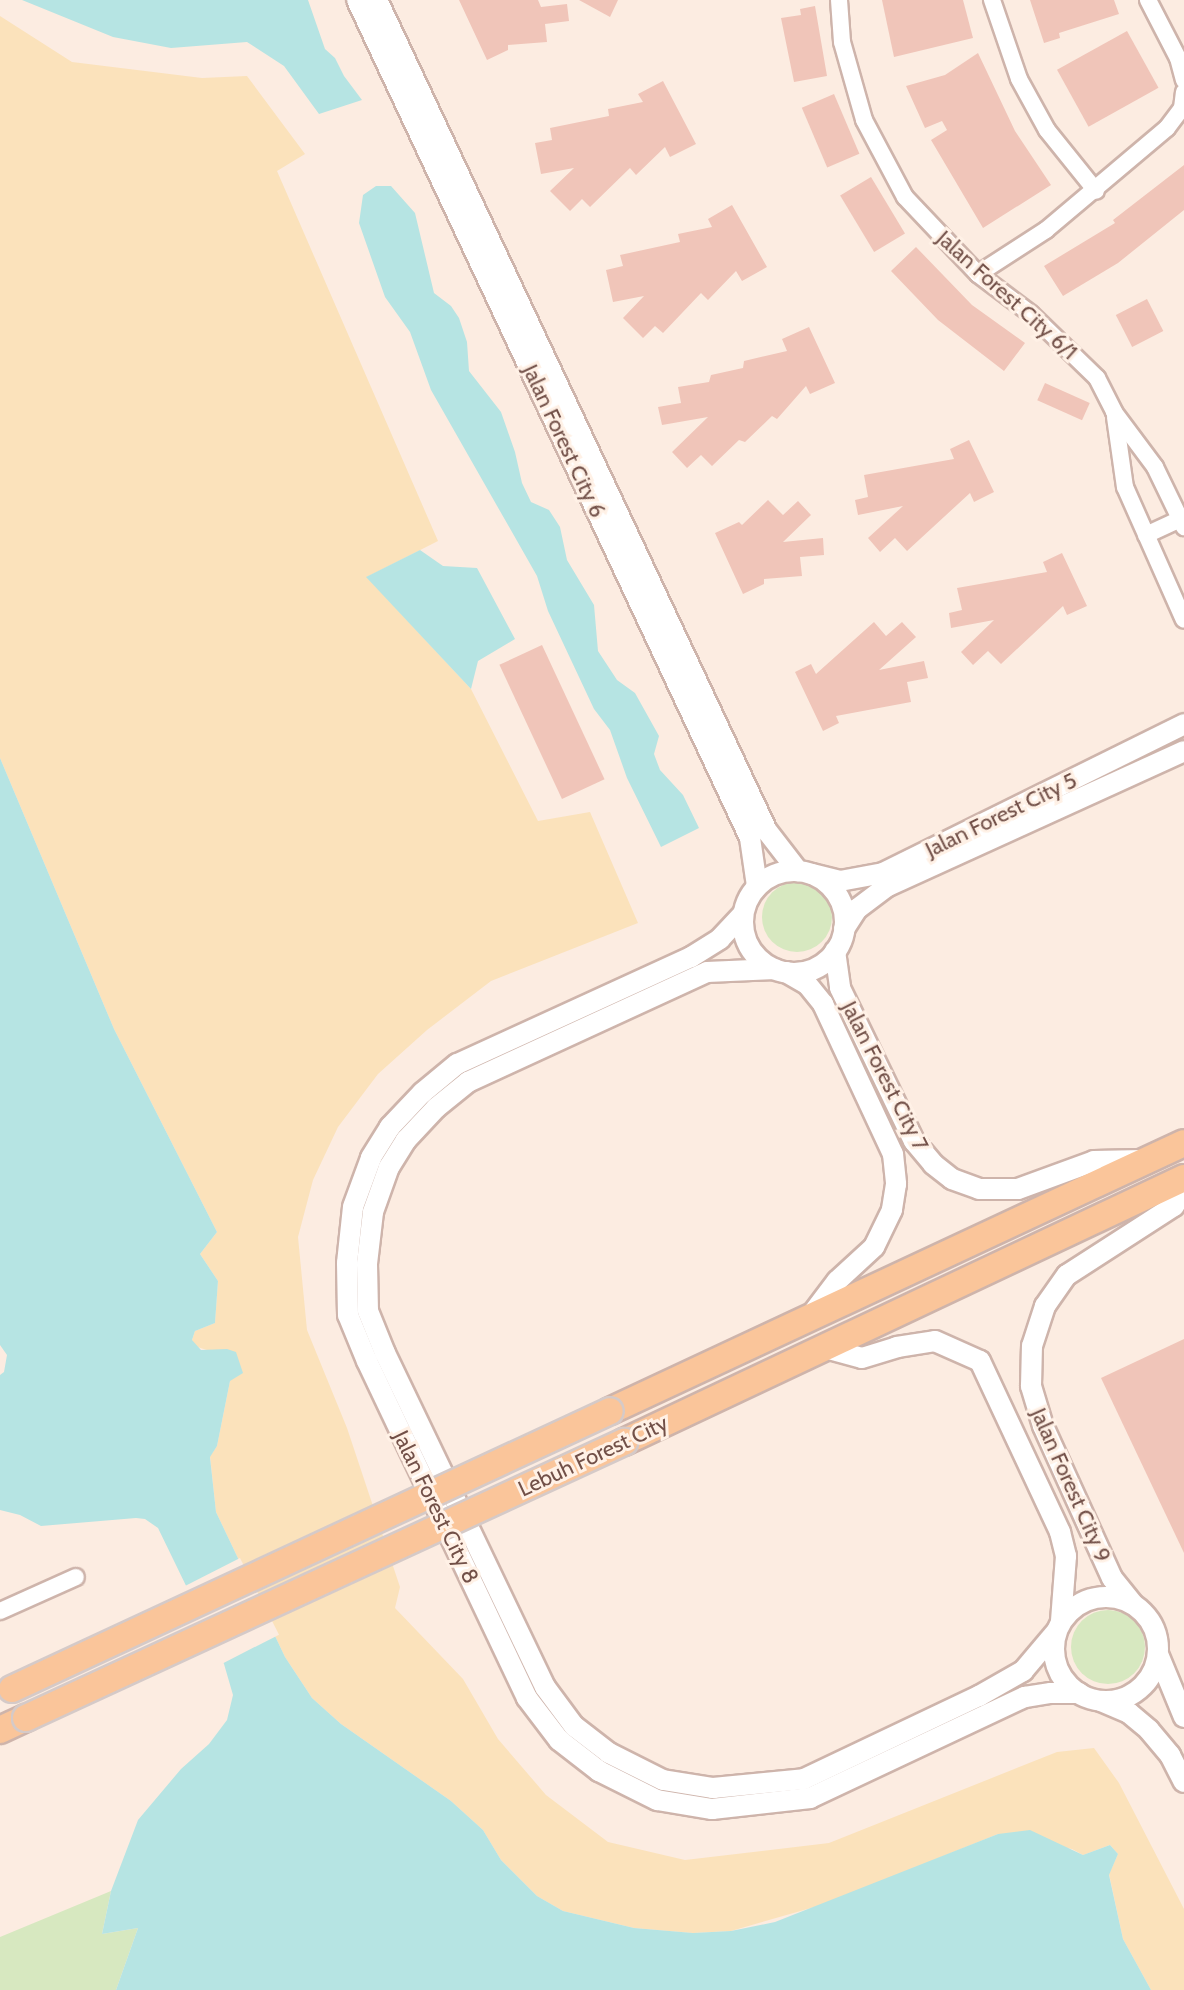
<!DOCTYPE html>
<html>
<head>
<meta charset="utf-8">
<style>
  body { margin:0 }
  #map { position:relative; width:1184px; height:1990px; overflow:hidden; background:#fcece1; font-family:Cabin,sans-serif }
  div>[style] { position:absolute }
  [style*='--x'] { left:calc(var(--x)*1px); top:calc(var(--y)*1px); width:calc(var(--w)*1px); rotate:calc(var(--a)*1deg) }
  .green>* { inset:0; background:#d7e8c0 }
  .round { border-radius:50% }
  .sand>* { inset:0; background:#fbe2bb }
  .water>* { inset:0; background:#b6e4e3 }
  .pier>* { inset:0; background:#fcece1; transform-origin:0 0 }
  .building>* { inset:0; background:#f0c5b9; transform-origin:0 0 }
  .roads { filter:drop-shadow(2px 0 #ceb4ab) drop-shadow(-2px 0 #ceb4ab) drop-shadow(0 2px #ceb4ab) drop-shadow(0 -2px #ceb4ab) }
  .minor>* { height:16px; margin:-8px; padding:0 8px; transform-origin:8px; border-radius:8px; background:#fff }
  .tertiary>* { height:20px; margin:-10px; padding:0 10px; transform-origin:10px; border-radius:10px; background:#fff }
  .tertiary>.ring { margin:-10px; padding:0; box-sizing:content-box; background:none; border:20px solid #fff; border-radius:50% }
  .primary>* { height:26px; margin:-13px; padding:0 13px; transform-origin:13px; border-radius:13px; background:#fac59a }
  .bridges { filter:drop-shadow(2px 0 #d5cac8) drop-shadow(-2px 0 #d5cac8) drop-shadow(0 2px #d5cac8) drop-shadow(0 -2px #d5cac8) }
  .primary-bridge>* { height:26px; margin:-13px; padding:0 13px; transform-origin:13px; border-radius:13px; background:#fac59a }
  span { translate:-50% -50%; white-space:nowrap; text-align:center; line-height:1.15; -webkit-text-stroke:6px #fff1e6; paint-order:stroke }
  .street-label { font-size:22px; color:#725048 }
</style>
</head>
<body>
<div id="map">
  <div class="green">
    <div class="round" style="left:762px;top:882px;width:70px;height:70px"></div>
    <div class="round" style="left:1071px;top:1610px;width:74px;height:74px"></div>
    <div style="clip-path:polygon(111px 1891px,102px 1934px,138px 1928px,116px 1990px,0 1990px,0 1937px)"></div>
  </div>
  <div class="sand">
    <div style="clip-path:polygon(0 16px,72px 62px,202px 78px,247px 76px,305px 154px,277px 171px,438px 541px,367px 577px,471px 689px,538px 821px,590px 812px,638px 923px,491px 981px,427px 1030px,378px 1074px,338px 1127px,313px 1180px,298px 1237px,307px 1330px,347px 1428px,400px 1587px,395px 1608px,463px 1679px,498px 1739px,546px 1795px,608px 1842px,685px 1860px,829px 1843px,1057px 1752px,1094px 1748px,1119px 1783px,1184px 1909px,1184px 1990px,1151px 1990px,1123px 1939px,1109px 1874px,1118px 1854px,1110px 1845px,1083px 1855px,1072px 1849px,998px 1834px,825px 1904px,731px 1931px,693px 1933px,634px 1928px,563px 1911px,537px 1896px,501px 1860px,483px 1830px,451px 1801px,341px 1724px,312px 1698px,285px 1657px,216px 1512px,210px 1456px,217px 1446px,230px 1381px,207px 1350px,194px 1346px,192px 1340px,195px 1331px,215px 1323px,218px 1281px,200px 1254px,217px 1232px,114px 1029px,0 758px)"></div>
  </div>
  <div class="water">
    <div style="clip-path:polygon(22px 0,308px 0,325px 49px,335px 58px,344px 76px,362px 100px,319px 114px,284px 66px,247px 42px,171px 48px,113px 37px)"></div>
    <div style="clip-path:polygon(376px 186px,391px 186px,415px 213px,434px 293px,451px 306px,459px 318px,467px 342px,469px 371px,501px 412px,515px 452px,522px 483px,531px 502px,549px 510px,560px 527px,567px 560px,594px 605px,598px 651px,617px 680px,635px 693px,659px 736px,654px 754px,660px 770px,683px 795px,699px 828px,661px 847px,627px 778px,610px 730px,594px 709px,548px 611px,537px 576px,431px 390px,410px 332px,385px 297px,359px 223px,363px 195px)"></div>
    <div style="clip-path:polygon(420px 550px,443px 566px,477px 568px,515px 639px,478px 661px,471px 689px,366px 577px)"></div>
    <div style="clip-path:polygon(0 758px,114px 1029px,217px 1232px,200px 1254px,218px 1281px,215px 1323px,195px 1331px,192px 1340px,201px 1350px,227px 1349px,236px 1352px,243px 1373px,230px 1381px,217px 1446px,210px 1457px,216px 1512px,285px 1657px,312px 1698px,341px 1724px,451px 1801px,483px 1830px,501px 1860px,537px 1896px,563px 1911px,634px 1928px,693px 1933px,731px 1931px,775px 1922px,998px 1834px,1030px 1830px,1083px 1855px,1110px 1845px,1118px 1854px,1109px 1875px,1123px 1939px,1151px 1990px,116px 1990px,138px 1928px,102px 1934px,111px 1891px,138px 1820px,181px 1769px,209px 1744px,227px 1720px,233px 1695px,224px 1664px,158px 1528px,145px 1519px,136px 1518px,41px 1526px,20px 1515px,0 1510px,0 1375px,4px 1372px,7px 1355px,0 1345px)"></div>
  </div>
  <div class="pier">
    <div style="left:240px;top:1558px;width:86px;height:65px;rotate:63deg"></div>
  </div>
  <div class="building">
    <div style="clip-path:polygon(459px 0,538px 0,541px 7px,567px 4px,569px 21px,545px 24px,547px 42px,508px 45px,508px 50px,487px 60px)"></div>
    <div style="clip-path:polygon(579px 0,618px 0,610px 17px)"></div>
    <div style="clip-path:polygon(882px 0,963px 0,973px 38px,894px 57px)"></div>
    <div style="clip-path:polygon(1030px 0,1114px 0,1119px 14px,1059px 33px,1060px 38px,1044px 43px)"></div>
    <div style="clip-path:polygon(815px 6px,827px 76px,794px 82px,781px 18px,801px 15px,800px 9px)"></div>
    <div style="left:1127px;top:31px;width:65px;height:80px;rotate:61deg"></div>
    <div style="clip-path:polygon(978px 53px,1015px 131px,1051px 185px,983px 228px,931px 140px,947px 130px,942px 121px,925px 128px,906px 86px,945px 75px)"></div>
    <div style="clip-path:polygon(663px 81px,696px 144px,670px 157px,665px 147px,636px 175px,630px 168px,590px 207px,582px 199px,570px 211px,550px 191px,574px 168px,541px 174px,535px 143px,552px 140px,550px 128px,609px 116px,608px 109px,643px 102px,638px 94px)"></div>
    <div style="left:834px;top:94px;width:65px;height:35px;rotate:67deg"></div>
    <div style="clip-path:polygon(1184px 165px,1184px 210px,1118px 263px,1063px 296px,1044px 266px,1115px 223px,1113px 220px)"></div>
    <div style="left:871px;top:177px;width:66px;height:36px;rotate:59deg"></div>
    <div style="clip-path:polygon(732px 205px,767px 267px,742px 281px,736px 271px,708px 300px,701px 293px,663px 333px,655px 326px,643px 338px,623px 318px,644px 296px,613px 302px,606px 270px,623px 266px,620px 255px,680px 242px,678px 234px,712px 227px,708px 219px)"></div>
    <div style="clip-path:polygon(916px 247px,972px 305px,1025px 343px,1004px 371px,938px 320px,891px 271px)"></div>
    <div style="left:1147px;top:299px;width:36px;height:35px;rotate:63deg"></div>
    <div style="clip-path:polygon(809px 327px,835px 383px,810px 394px,806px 386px,777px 419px,772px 416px,745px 442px,739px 440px,712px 466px,701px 455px,687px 468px,672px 452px,708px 417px,662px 425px,658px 407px,681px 403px,678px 387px,709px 382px,711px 375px,743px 368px,744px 361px,787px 351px,782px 339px)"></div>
    <div style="left:1045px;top:383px;width:49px;height:19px;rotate:24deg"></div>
    <div style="clip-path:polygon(969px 440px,994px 492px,974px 502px,970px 493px,907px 551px,895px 538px,880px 552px,868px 538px,903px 506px,858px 515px,855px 500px,868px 497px,864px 475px,954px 459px,950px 449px)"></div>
    <div style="clip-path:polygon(768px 500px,783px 515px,798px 501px,811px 515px,783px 542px,823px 538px,824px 555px,800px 557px,802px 576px,764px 579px,764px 584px,743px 594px,715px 533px,739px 522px,742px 525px)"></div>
    <div style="clip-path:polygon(1062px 553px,1087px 606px,1067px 615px,1063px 606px,1001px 664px,988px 651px,973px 665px,961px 652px,994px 620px,951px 628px,949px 613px,962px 610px,957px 588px,1047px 572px,1043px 562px)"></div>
    <div style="clip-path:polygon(874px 622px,886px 636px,902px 622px,916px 637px,879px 670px,924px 661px,928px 678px,907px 682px,911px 702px,836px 716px,839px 723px,823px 731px,795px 672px,811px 664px,816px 674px)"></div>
    <div style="left:542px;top:645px;width:148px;height:47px;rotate:65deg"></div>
    <div style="clip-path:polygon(1184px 1339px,1184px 1553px,1101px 1378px)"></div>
  </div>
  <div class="roads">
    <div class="minor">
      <div style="--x:839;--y:0;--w:42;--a:85.9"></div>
      <div style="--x:842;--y:42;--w:81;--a:74.2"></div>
      <div style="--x:864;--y:120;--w:87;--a:62"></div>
      <div style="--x:905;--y:197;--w:106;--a:46.5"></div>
      <div style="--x:978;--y:274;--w:66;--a:37"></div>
      <div style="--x:1031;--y:314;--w:92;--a:44.1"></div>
      <div style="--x:1097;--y:378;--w:38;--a:63"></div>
      <div style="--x:1114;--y:412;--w:69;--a:53.3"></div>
      <div style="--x:1155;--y:467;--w:67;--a:64.2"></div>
      <div style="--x:992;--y:0;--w:83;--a:71.1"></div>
      <div style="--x:1019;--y:79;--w:58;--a:61.2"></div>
      <div style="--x:1047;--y:130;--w:78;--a:51.2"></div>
      <div style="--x:1148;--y:0;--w:65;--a:62.7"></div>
      <div style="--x:1178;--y:58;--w:23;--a:75"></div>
      <div style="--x:978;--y:274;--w:81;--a:-32.9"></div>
      <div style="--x:1046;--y:230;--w:158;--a:-40.1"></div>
      <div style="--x:1167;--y:128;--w:25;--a:-53"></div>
      <div style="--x:1182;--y:108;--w:16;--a:-83"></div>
      <div style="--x:1115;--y:417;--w:71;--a:81.9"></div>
      <div style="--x:1125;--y:487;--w:145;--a:66.1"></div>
      <div style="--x:1146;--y:535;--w:38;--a:-25"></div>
      <div style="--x:0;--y:1611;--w:83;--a:-24.1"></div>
    </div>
    <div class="tertiary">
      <div style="--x:357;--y:0;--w:926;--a:64.87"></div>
      <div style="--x:750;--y:838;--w:49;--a:81.7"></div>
      <div style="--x:377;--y:0;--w:918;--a:64.86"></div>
      <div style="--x:767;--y:831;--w:51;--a:52.2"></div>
      <div class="ring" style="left:743px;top:871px;width:82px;height:82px"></div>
      <div style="--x:812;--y:874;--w:29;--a:14"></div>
      <div style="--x:840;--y:881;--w:44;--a:-10.5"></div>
      <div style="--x:883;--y:873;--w:336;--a:-26.3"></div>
      <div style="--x:743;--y:914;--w:34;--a:133"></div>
      <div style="--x:720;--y:939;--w:34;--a:148"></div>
      <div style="--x:691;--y:957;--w:257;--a:155.4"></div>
      <div style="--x:457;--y:1064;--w:45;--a:140.4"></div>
      <div style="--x:422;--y:1093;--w:47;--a:133.3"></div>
      <div style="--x:390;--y:1127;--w:36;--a:122"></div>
      <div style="--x:371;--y:1158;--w:52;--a:110.2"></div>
      <div style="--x:353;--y:1207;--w:56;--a:96.1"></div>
      <div style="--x:347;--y:1263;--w:52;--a:88.9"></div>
      <div style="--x:348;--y:1315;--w:50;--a:67.6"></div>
      <div style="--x:367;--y:1361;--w:373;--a:64.6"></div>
      <div style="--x:527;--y:1698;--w:53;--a:52.7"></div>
      <div style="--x:559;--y:1740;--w:51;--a:37.8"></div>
      <div style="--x:599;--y:1771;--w:65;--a:26.6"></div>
      <div style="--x:657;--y:1800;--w:56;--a:9.3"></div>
      <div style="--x:712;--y:1809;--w:99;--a:-6.4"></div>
      <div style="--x:810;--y:1798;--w:238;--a:-25.2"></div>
      <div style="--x:1025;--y:1697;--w:26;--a:-9"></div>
      <div style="--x:1051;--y:1693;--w:28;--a:0"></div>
      <div style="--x:844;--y:929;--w:24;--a:-57"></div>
      <div style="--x:857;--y:909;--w:39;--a:-37"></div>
      <div style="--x:888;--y:886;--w:325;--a:-24.5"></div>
      <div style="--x:835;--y:951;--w:37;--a:82"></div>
      <div style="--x:840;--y:988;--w:170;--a:64.2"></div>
      <div style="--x:914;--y:1141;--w:30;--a:50"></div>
      <div style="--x:933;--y:1164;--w:24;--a:38"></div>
      <div style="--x:952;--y:1179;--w:29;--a:20"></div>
      <div style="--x:979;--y:1189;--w:39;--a:0"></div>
      <div style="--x:1018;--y:1189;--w:81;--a:-20.2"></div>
      <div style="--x:1094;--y:1161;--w:49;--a:-1.2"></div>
      <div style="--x:775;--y:969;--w:68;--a:177.5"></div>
      <div style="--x:707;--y:972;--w:263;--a:155.3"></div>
      <div style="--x:468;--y:1082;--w:41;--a:140.9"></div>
      <div style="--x:436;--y:1108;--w:44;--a:133.2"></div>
      <div style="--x:406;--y:1140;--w:32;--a:122"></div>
      <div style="--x:389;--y:1167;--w:48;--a:109.6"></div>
      <div style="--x:373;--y:1212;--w:52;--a:96.6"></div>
      <div style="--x:367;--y:1264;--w:47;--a:88.8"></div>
      <div style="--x:368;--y:1311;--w:45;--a:68"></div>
      <div style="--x:385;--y:1353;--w:370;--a:64.4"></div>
      <div style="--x:545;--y:1687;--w:49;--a:53.4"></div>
      <div style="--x:574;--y:1726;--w:44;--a:37.6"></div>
      <div style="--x:609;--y:1753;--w:60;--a:26.6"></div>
      <div style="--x:663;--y:1780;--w:51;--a:9.1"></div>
      <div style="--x:713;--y:1788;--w:91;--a:-5.6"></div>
      <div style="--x:804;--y:1779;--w:194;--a:-25.4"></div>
      <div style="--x:979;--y:1696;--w:51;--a:-29.6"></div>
      <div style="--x:1023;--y:1671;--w:51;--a:-49.8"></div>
      <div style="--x:786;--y:972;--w:24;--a:30"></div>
      <div style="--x:807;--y:984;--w:26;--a:51"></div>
      <div style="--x:823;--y:1004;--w:166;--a:65"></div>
      <div style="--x:893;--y:1154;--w:30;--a:84"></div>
      <div style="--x:896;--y:1184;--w:26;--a:99"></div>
      <div style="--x:892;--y:1210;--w:41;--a:115.9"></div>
      <div style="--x:874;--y:1247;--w:50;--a:137.4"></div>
      <div style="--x:837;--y:1281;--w:46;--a:127.1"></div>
      <div style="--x:822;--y:1347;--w:41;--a:15.4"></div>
      <div style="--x:862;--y:1358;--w:37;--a:-17"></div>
      <div style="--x:897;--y:1347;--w:38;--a:-9"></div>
      <div style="--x:935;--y:1341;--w:49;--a:24"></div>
      <div style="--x:980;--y:1361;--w:189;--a:64.9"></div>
      <div style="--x:1060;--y:1532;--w:25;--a:76"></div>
      <div style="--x:1066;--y:1556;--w:65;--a:94.4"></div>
      <div class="ring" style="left:1054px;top:1597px;width:84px;height:84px"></div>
      <div style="--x:1133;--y:1604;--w:33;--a:-129"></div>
      <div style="--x:1112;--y:1578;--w:167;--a:-114.4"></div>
      <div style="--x:1043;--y:1426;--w:42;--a:-106.7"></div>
      <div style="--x:1031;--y:1386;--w:40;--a:-88.6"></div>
      <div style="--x:1032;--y:1346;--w:42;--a:-72"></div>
      <div style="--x:1045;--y:1306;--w:38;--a:-55"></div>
      <div style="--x:1067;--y:1275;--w:127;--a:-32.8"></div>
      <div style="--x:1174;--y:1206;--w:20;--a:-60"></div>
      <div style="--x:1158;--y:1654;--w:68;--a:67.6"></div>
      <div style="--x:1101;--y:1701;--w:30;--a:23"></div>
      <div style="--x:1129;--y:1713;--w:26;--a:40"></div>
      <div style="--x:1149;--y:1730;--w:33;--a:50"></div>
      <div style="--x:1170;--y:1755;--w:30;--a:63"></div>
    </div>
    <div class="primary">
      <div style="--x:610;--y:1411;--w:633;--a:-25.03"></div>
      <div style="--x:624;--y:1442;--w:619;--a:-25.24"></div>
      <div style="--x:0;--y:1730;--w:29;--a:-25"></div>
    </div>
  </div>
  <div class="bridges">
    <div class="primary-bridge">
      <div style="--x:12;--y:1689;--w:659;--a:-24.93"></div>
      <div style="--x:26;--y:1718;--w:659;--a:-24.78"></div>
    </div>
  </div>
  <div class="street-label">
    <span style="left:1007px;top:295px;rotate:42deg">Jalan Forest City 6/1</span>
    <span style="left:564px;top:441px;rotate:65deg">Jalan Forest City 6</span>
    <span style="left:1001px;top:815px;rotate:-26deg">Jalan Forest City 5</span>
    <span style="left:885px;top:1076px;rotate:63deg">Jalan Forest City 7</span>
    <span style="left:593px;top:1456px;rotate:-25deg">Lebuh Forest City</span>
    <span style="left:1071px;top:1485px;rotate:66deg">Jalan Forest City 9</span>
    <span style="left:436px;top:1507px;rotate:64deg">Jalan Forest City 8</span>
  </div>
</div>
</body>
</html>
